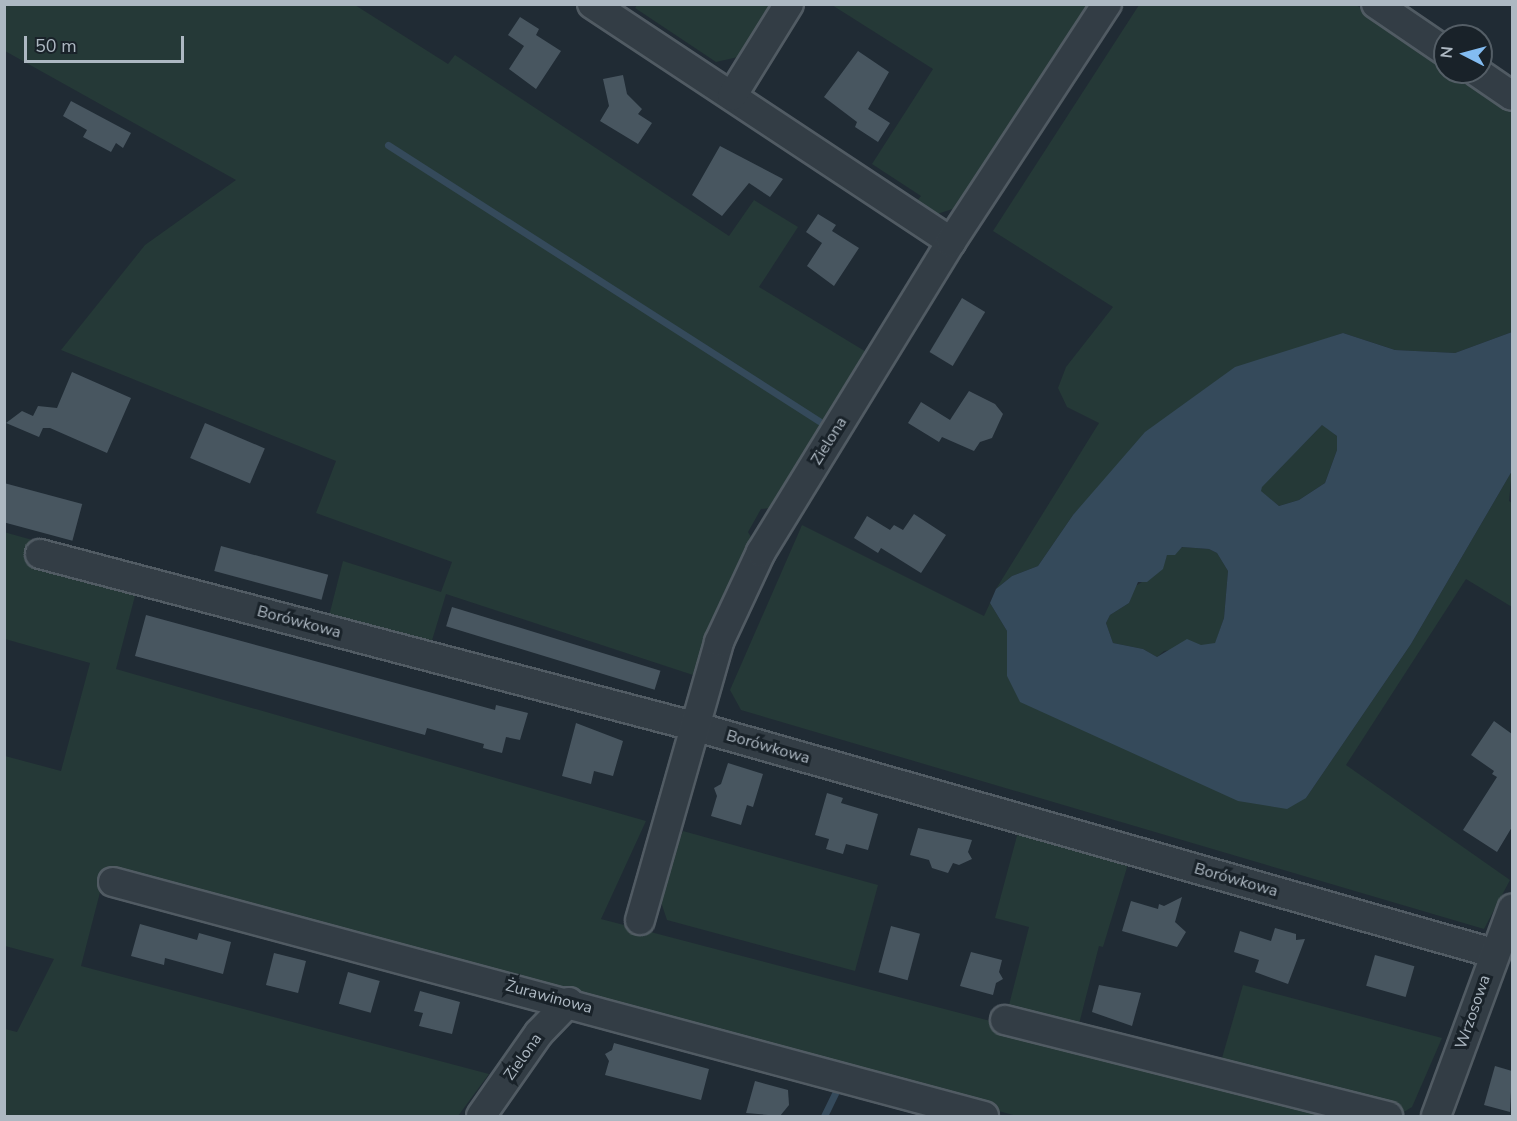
<!DOCTYPE html>
<html>
<head>
<meta charset="utf-8">
<style>
  body { margin:0 }
  #map { position:relative; width:1517px; height:1121px; overflow:hidden; background:#202b34; font-family:"Nunito Sans",sans-serif }
  div>[style] { position:absolute }
  [style*='--x'] { left:calc(var(--x)*1px); top:calc(var(--y)*1px); width:calc(var(--w)*1px); rotate:calc(var(--a)*1deg) }
  .green>* { inset:0; background:#253937 }
  .water>* { inset:0; background:#354a5b }
  .stream>* { height:7px; margin:-3.5px; padding:0 3.5px; transform-origin:3.5px; border-radius:3.5px; background:#354a5b }
  .building>* { inset:0; background:#485660; transform-origin:0 0 }
  .roads { filter:drop-shadow(2px 0 #515b63) drop-shadow(-2px 0 #515b63) drop-shadow(0 2px #515b63) drop-shadow(0 -2px #515b63) }
  .minor>* { height:28px; margin:-14px; padding:0 14px; transform-origin:14px; border-radius:14px; background:#333d45 }
  span { translate:-50% -50%; white-space:nowrap; text-align:center; line-height:1.15; -webkit-text-stroke:6px #192229; paint-order:stroke }
  .street-label { font-size:16px; color:#adb8c2 }
  .frame { position:absolute; inset:0; border:6px solid #adb8c2; pointer-events:none }
  .north { position:absolute; left:1433px; top:24px; width:60px; height:60px; box-sizing:border-box; background:#192229; border:2px solid #545e66; border-radius:50%; rotate:276deg; font-size:16px; font-weight:700; line-height:24px; text-align:center; color:#adb8c2 }
  .north::after { content:''; display:block; margin:auto; width:21px; height:27px; background:#83bcf1; clip-path:polygon(50% 0,100% 100%,50% 72%,0 100%) }
  .scale { position:absolute; left:24px; top:36px; width:160px; height:27px; box-sizing:border-box; border:3px solid #adb8c2; border-top:0; padding-left:8px; font-size:18px; line-height:21px; white-space:nowrap; color:#adb8c2; -webkit-text-stroke:4px #192229; paint-order:stroke }
</style>
</head>
<body>
<div id="map">
  <div class="green">
    <div style="clip-path:polygon(4px 5px,355px 5px,448px 64px,455px 55px,729px 236px,754px 200px,798px 227px,759px 287px,868px 353px,771px 508px,761px 509px,748px 532px,754px 542px,718px 613px,693px 675px,446px 594px,430px 647px,328px 620px,343px 561px,441px 592px,452px 562px,316px 513px,336px 461px,61px 350px,145px 245px,236px 180px,5px 51px)"></div>
    <div style="clip-path:polygon(637px 5px,637px 4px,772px 5px,738px 57px,716px 62px,635px 8px)"></div>
    <div style="clip-path:polygon(832px 5px,1092px 5px,965px 205px,937px 214px,917px 201px,921px 196px,872px 164px,933px 69px)"></div>
    <div style="clip-path:polygon(1139px 5px,1356px 5px,1445px 63px,1445px 72px,1459px 72px,1512px 107px,1512px 332px,1455px 353px,1395px 350px,1343px 333px,1303px 347px,1104px 484px,1073px 515px,1038px 566px,1012px 576px,996px 589px,1099px 423px,1067px 407px,1058px 388px,1066px 367px,1113px 307px,993px 231px)"></div>
    <div style="clip-path:polygon(1323px 424px,1337px 436px,1337px 450px,1325px 483px,1299px 500px,1279px 506px,1260px 491px,1262px 486px)"></div>
    <div style="clip-path:polygon(1512px 471px,1509px 501px,1512px 503px,1512px 607px,1466px 579px,1346px 765px,1510px 880px,1484px 929px,741px 710px,730px 690px,802px 525px,984px 616px,990px 603px,1007px 631px,1007px 676px,1306px 798px,1411px 644px)"></div>
    <div style="clip-path:polygon(4px 532px,36px 541px,137px 588px,116px 669px,646px 821px,601px 919px,1353px 1116px,1017px 1116px,105px 873px,81px 966px,489px 1074px,458px 1116px,5px 1116px,5px 1029px,17px 1032px,54px 959px,5px 946px,5px 756px,61px 771px,90px 663px,5px 639px)"></div>
    <div style="clip-path:polygon(1183px 547px,1209px 549px,1217px 553px,1228px 571px,1224px 618px,1215px 644px,1164px 651px,1157px 657px,1143px 649px,1113px 643px,1106px 623px,1110px 615px,1129px 603px,1134px 587px,1158px 572px,1167px 555px)"></div>
    <div style="clip-path:polygon(683px 831px,878px 885px,855px 971px,667px 920px,659px 896px,660px 885px)"></div>
    <div style="clip-path:polygon(1018px 832px,1128px 864px,1103px 947px,1099px 946px,1078px 1028px,1008px 1009px,1029px 927px,995px 918px)"></div>
    <div style="clip-path:polygon(1243px 985px,1442px 1038px,1412px 1107px,1402px 1113px,1220px 1065px)"></div>
  </div>
  <div class="water">
    <div style="clip-path:polygon(evenodd,1512px 332px,1512px 471px,1411px 644px,1306px 798px,1287px 809px,1238px 801px,1020px 702px,1007px 676px,1007px 631px,990px 603px,996px 589px,1012px 576px,1038px 566px,1073px 515px,1145px 432px,1235px 367px,1343px 333px,1395px 350px,1455px 353px,1512px 332px,1322px 425px,1337px 436px,1337px 450px,1325px 483px,1299px 500px,1279px 506px,1261px 491px,1262px 487px,1322px 425px,1512px 332px,1182px 547px,1209px 549px,1217px 553px,1228px 571px,1224px 618px,1215px 643px,1201px 645px,1187px 639px,1157px 657px,1143px 649px,1113px 643px,1106px 623px,1110px 615px,1129px 603px,1138px 582px,1147px 582px,1163px 569px,1167px 555px,1175px 555px,1182px 547px)"></div>
  </div>
  <div class="stream">
    <div style="--x:388;--y:145;--w:512;--a:32.63"></div>
    <div style="--x:824;--y:1116;--w:30;--a:-64"></div>
  </div>
  <div class="building">
    <div style="clip-path:polygon(520px 17px,539px 29px,536px 35px,561px 51px,536px 89px,509px 69px,524px 46px,508px 35px)"></div>
    <div style="clip-path:polygon(858px 51px,889px 72px,868px 109px,890px 123px,878px 142px,855px 127px,857px 122px,824px 97px)"></div>
    <div style="clip-path:polygon(623px 75px,627px 94px,642px 109px,638px 114px,652px 123px,638px 144px,600px 121px,609px 106px,603px 79px)"></div>
    <div style="clip-path:polygon(71px 101px,131px 133px,123px 148px,116px 143px,111px 152px,83px 137px,87px 130px,63px 116px)"></div>
    <div style="clip-path:polygon(720px 146px,783px 179px,770px 197px,749px 183px,722px 216px,692px 195px)"></div>
    <div style="clip-path:polygon(818px 214px,836px 225px,832px 231px,859px 248px,834px 286px,807px 266px,822px 243px,806px 232px)"></div>
    <div style="left:962px;top:298px;width:27px;height:63px;rotate:31deg"></div>
    <div style="clip-path:polygon(72px 372px,131px 398px,107px 453px,50px 428px,43px 428px,39px 437px,6px 423px,22px 411px,33px 416px,38px 406px,57px 408px)"></div>
    <div style="clip-path:polygon(969px 391px,995px 404px,1003px 414px,992px 438px,980px 442px,974px 451px,942px 437px,939px 442px,908px 423px,921px 402px,950px 420px)"></div>
    <div style="left:205px;top:423px;width:65px;height:38px;rotate:23deg"></div>
    <div style="left:4px;top:483px;width:81px;height:38px;rotate:15deg"></div>
    <div style="clip-path:polygon(914px 514px,946px 535px,921px 573px,881px 548px,878px 553px,854px 538px,867px 516px,890px 530px,894px 525px,903px 530px)"></div>
    <div style="left:221px;top:546px;width:111px;height:26px;rotate:15deg"></div>
    <div style="left:452px;top:607px;width:218px;height:20px;rotate:17deg"></div>
    <div style="clip-path:polygon(146px 615px,495px 710px,496px 705px,528px 713px,520px 740px,506px 737px,502px 753px,483px 748px,484px 744px,427px 728px,425px 735px,135px 656px)"></div>
    <div style="clip-path:polygon(1494px 721px,1512px 734px,1512px 827px,1497px 852px,1463px 830px,1497px 777px,1492px 774px,1494px 771px,1471px 755px)"></div>
    <div style="clip-path:polygon(576px 723px,623px 741px,613px 776px,594px 771px,591px 784px,562px 776px)"></div>
    <div style="clip-path:polygon(728px 763px,763px 774px,753px 807px,747px 805px,741px 825px,711px 816px,717px 796px,714px 788px,721px 784px)"></div>
    <div style="clip-path:polygon(827px 793px,843px 798px,841px 803px,878px 814px,868px 850px,846px 844px,843px 854px,826px 849px,829px 839px,815px 835px)"></div>
    <div style="clip-path:polygon(918px 828px,972px 840px,968px 852px,972px 859px,959px 865px,953px 863px,948px 873px,932px 868px,929px 860px,910px 855px)"></div>
    <div style="clip-path:polygon(1182px 897px,1175px 922px,1186px 932px,1177px 947px,1122px 931px,1131px 901px,1158px 909px,1159px 904px,1164px 906px)"></div>
    <div style="clip-path:polygon(140px 924px,197px 940px,199px 933px,231px 942px,223px 974px,165px 958px,164px 965px,131px 956px)"></div>
    <div style="left:891px;top:926px;width:30px;height:48px;rotate:15deg"></div>
    <div style="clip-path:polygon(1275px 928px,1296px 934px,1296px 940px,1305px 939px,1288px 984px,1255px 972px,1259px 960px,1234px 952px,1240px 931px,1271px 941px)"></div>
    <div style="clip-path:polygon(971px 952px,1002px 960px,999px 972px,1003px 979px,996px 983px,993px 995px,960px 986px)"></div>
    <div style="left:274px;top:953px;width:33px;height:33px;rotate:14deg"></div>
    <div style="left:1375px;top:955px;width:41px;height:32px;rotate:16deg"></div>
    <div style="left:348px;top:972px;width:33px;height:33px;rotate:16deg"></div>
    <div style="clip-path:polygon(1099px 985px,1141px 993px,1132px 1026px,1092px 1012px)"></div>
    <div style="clip-path:polygon(420px 991px,460px 1002px,452px 1034px,419px 1026px,423px 1013px,414px 1011px)"></div>
    <div style="clip-path:polygon(614px 1043px,709px 1069px,701px 1100px,605px 1075px,609px 1061px,605px 1054px,612px 1050px)"></div>
    <div style="clip-path:polygon(1495px 1066px,1512px 1071px,1510px 1112px,1484px 1105px)"></div>
    <div style="clip-path:polygon(755px 1081px,788px 1090px,789px 1105px,780px 1116px,746px 1113px)"></div>
  </div>
  <div class="roads">
    <div class="minor">
      <div style="--x:592;--y:4;--w:431;--a:33.5"></div>
      <div style="--x:1376;--y:4;--w:83;--a:34.3"></div>
      <div style="--x:1477;--y:72;--w:42;--a:34.4"></div>
      <div style="--x:732;--y:96;--w:108;--a:-58.2"></div>
      <div style="--x:40;--y:554;--w:679;--a:14.75"></div>
      <div style="--x:697;--y:727;--w:827;--a:15.85"></div>
      <div style="--x:113;--y:882;--w:902;--a:15.04"></div>
      <div style="--x:640;--y:920;--w:289;--a:-74.1"></div>
      <div style="--x:719;--y:642;--w:99;--a:-65"></div>
      <div style="--x:761;--y:552;--w:364;--a:-58.5"></div>
      <div style="--x:951;--y:242;--w:285;--a:-56.8"></div>
      <div style="--x:1005;--y:1020;--w:395;--a:14.1"></div>
      <div style="--x:481;--y:1116;--w:101;--a:-55.1"></div>
      <div style="--x:539;--y:1033;--w:43;--a:-45.9"></div>
      <div style="--x:1436;--y:1116;--w:221;--a:-69.8"></div>
    </div>
  </div>
  <div class="street-label">
    <span style="left:829px;top:441px;rotate:-58deg">Zielona</span>
    <span style="left:299px;top:622px;rotate:15deg">Borówkowa</span>
    <span style="left:768px;top:747px;rotate:16deg">Borówkowa</span>
    <span style="left:1236px;top:880px;rotate:16deg">Borówkowa</span>
    <span style="left:549px;top:997px;rotate:15deg">Żurawinowa</span>
    <span style="left:1473px;top:1012px;rotate:-71deg">Wrzosowa</span>
    <span style="left:523px;top:1057px;rotate:-55deg">Zielona</span>
  </div>
  <div class="frame"></div>
  <div class="north">N</div>
  <div class="scale">50 m</div>
</div>
</body>
</html>
